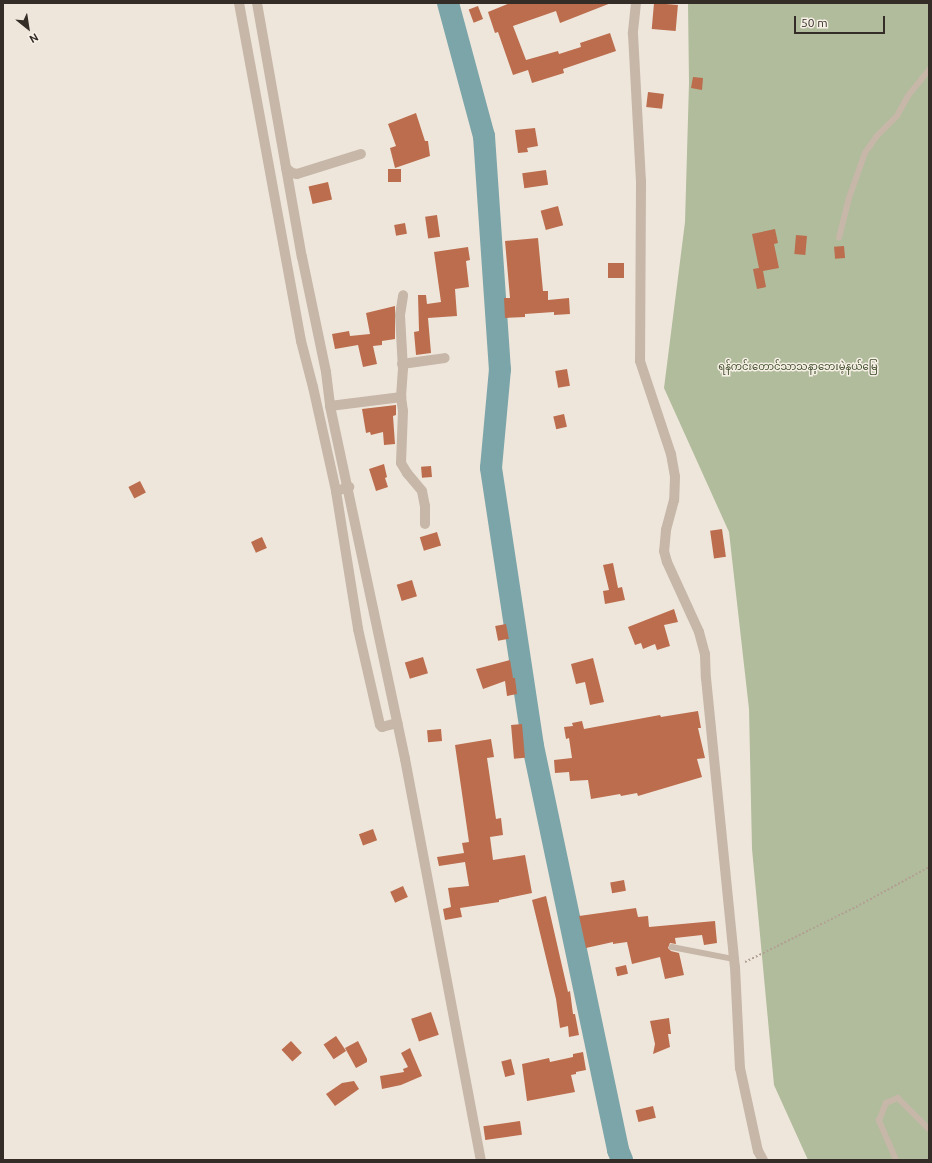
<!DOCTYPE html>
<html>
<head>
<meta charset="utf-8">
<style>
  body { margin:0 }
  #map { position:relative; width:932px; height:1163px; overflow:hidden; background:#efe6db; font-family:Ubuntu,"Noto Sans Myanmar",sans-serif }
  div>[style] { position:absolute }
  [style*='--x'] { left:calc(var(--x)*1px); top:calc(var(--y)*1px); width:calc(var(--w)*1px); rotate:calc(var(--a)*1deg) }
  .green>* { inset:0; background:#b0bc9c }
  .river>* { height:22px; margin:-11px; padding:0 11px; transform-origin:11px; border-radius:11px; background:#7ca5a9 }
  .building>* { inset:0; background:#bb6d4d; transform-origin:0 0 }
  .path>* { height:2px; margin-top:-1px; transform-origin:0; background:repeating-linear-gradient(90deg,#b1a192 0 2px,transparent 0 4px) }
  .service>* { height:5.5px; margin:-2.75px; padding:0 2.75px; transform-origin:2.75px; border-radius:2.75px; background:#c6b7a8 }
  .minor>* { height:10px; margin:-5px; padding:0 5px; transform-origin:5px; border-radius:5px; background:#c6b7a8 }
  span { translate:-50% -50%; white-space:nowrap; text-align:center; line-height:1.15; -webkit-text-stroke:3px #f7f0e6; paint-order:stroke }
  .park-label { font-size:10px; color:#414f2d }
  .frame { position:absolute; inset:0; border:4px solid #332c27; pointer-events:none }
  .north { position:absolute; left:8px; top:8px; width:40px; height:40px; -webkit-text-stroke:3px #f7f0e6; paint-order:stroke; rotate:150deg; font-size:11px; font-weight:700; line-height:16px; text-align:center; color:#332c27 }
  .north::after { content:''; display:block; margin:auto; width:14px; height:18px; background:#332c27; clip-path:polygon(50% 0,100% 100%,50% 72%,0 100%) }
  .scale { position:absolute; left:794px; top:16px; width:91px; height:18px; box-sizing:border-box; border:2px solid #332c27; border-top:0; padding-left:5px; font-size:12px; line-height:14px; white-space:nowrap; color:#332c27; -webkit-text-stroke:3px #f7f0e6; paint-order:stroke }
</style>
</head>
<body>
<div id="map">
  <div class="green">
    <div style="clip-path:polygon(688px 3px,929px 3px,929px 1160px,808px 1160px,774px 1085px,752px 849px,749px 709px,729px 532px,664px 388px,685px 222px,689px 83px)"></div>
  </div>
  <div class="river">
    <div style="--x:448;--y:3;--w:138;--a:74.9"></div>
    <div style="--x:484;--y:136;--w:234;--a:86.1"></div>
    <div style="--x:500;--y:369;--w:99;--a:95.2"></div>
    <div style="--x:491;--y:468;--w:281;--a:81.4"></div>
    <div style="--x:533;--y:746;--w:413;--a:78.1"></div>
    <div style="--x:618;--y:1150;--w:11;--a:68"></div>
  </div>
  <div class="building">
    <div style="clip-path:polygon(510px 3px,611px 3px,560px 23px,556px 11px,513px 26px,526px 60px,558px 51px,559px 54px,581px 47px,580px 43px,610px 33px,616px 51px,563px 69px,564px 73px,532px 83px,528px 70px,513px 75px,498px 32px,495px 33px,488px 12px)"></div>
    <div style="left:654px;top:3px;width:24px;height:26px;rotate:5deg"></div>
    <div style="left:478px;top:6px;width:14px;height:10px;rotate:69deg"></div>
    <div style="clip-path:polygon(693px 77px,703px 78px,702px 90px,691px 88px)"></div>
    <div style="left:648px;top:92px;width:16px;height:15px;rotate:7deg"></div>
    <div style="clip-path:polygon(416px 113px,425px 141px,428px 141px,430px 156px,395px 168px,390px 148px,396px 146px,388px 124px)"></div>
    <div style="clip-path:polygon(535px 128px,538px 146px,527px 148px,528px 152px,518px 153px,515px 130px)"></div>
    <div style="left:388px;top:169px;width:13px;height:13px"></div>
    <div style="left:546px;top:170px;width:15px;height:24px;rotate:82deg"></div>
    <div style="left:328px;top:182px;width:18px;height:20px;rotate:77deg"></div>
    <div style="left:558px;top:206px;width:20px;height:18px;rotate:75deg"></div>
    <div style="left:437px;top:215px;width:22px;height:12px;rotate:82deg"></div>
    <div style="left:405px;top:223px;width:11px;height:11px;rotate:80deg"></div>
    <div style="clip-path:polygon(775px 229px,778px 243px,774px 244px,779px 268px,763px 271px,766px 287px,757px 289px,753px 269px,759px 268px,752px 234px)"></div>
    <div style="left:796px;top:235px;width:11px;height:19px;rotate:5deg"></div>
    <div style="clip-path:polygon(538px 238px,543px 291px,548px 291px,548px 300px,569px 298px,570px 314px,554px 315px,554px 312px,525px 314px,525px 317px,505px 318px,504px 298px,510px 298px,505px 241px)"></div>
    <div style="left:844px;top:246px;width:12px;height:10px;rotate:85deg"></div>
    <div style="clip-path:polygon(468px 247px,470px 260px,466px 261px,469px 287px,455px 289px,457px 316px,428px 318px,431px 353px,416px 355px,414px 332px,419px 331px,418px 295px,426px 295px,427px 304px,441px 302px,434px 252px)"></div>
    <div style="left:608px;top:263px;width:16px;height:15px"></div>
    <div style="clip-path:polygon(395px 306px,395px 339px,382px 341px,382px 345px,373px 346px,377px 364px,363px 367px,358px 345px,335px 349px,332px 334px,349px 331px,350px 336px,370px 334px,366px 313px)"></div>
    <div style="left:567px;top:369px;width:17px;height:12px;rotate:80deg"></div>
    <div style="clip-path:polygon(396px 405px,396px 415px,393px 416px,395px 444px,384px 445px,383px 432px,371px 435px,370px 432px,366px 433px,362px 409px)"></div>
    <div style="left:564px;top:414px;width:13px;height:11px;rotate:77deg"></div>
    <div style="clip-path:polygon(384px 464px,387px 477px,385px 478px,388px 487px,376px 491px,369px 469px)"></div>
    <div style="left:431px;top:466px;width:11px;height:10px;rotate:85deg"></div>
    <div style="left:140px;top:481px;width:13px;height:13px;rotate:63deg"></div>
    <div style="left:722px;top:529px;width:28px;height:12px;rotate:82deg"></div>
    <div style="left:437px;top:532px;width:14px;height:18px;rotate:73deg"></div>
    <div style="left:262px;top:537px;width:12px;height:12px;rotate:66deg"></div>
    <div style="clip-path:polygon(613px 563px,618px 588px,622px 587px,625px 600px,605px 604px,603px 591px,609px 590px,603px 565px)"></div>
    <div style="left:412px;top:580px;width:17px;height:16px;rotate:73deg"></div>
    <div style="clip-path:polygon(674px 609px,678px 622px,664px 625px,670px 646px,657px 650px,655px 644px,643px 649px,641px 643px,635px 645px,628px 627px)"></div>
    <div style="left:506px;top:624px;width:15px;height:11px;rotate:79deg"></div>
    <div style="left:423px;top:657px;width:17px;height:19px;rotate:73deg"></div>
    <div style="clip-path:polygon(593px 658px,604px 702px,590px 705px,585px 682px,576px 684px,571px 664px)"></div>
    <div style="clip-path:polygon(510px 660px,513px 678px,515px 678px,517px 694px,507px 696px,505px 681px,483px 689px,476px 669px)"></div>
    <div style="clip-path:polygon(698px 711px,701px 728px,698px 728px,705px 758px,697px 759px,702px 777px,638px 796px,637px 793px,621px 796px,620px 794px,591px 799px,588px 780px,570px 781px,569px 772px,555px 773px,554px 760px,572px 758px,569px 738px,566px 739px,564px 727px,573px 726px,572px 723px,582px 721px,584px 729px,660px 715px,661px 717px)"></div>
    <div style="left:522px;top:724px;width:34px;height:11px;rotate:85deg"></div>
    <div style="left:441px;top:729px;width:12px;height:14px;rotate:85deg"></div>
    <div style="clip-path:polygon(491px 739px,494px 757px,487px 758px,496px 819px,501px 818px,503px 835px,490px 837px,493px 860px,525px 855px,532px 893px,499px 900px,499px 902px,460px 908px,462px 917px,445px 920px,443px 909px,451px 907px,448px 888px,469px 886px,465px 862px,439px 866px,437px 857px,464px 853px,462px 843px,469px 842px,455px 745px)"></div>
    <div style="left:373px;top:829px;width:12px;height:15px;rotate:70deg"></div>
    <div style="left:624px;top:880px;width:11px;height:14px;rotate:80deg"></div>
    <div style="left:403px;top:886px;width:12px;height:14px;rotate:66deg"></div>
    <div style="clip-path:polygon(546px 896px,568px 992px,570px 991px,573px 1014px,575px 1014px,579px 1035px,569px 1037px,568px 1026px,560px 1028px,556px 999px,532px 900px)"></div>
    <div style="clip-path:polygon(636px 908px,638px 917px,648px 916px,649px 927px,715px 921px,717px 943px,704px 945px,702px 935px,675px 938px,676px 944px,670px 943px,668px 948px,671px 951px,679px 953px,684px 975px,665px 979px,660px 957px,632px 964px,627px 942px,613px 944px,613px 942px,586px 948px,579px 916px)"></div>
    <div style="left:626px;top:965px;width:9px;height:11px;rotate:77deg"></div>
    <div style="left:431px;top:1012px;width:24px;height:21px;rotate:71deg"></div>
    <div style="clip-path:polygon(669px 1018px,671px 1034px,668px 1034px,670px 1047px,653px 1054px,655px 1044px,650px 1021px)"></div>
    <div style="left:336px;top:1036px;width:18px;height:15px;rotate:56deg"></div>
    <div style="left:291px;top:1041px;width:16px;height:13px;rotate:47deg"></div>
    <div style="clip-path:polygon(358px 1041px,367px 1059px,367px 1062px,356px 1068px,345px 1048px)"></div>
    <div style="clip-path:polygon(410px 1048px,422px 1076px,401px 1085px,382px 1089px,380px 1076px,404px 1072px,403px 1069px,408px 1067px,401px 1053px)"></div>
    <div style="clip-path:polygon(583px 1052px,586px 1070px,576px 1072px,576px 1074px,571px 1075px,575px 1092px,527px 1101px,522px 1064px,549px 1058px,550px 1062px,573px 1057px,573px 1054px)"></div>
    <div style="left:511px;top:1059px;width:16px;height:10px;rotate:76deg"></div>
    <div style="clip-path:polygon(354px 1081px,359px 1089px,335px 1106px,326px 1094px,342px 1083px)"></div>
    <div style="left:653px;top:1106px;width:12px;height:18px;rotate:76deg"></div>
    <div style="left:520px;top:1121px;width:14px;height:37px;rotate:82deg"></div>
  </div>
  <div class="path">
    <div style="--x:745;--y:962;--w:124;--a:-26.4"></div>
    <div style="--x:856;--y:907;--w:83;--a:-28.7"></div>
  </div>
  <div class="service">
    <div style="--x:839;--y:238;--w:38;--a:-76"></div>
    <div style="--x:848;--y:201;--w:51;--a:-70.5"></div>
    <div style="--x:865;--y:153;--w:19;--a:-55"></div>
    <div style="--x:876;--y:137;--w:30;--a:-45"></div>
    <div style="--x:897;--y:116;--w:23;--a:-61"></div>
    <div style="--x:908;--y:96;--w:33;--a:-51"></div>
    <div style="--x:672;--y:947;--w:63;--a:11"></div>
    <div style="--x:896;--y:1160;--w:43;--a:-113.6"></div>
    <div style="--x:879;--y:1121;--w:19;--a:-69"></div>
    <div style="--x:886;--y:1103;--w:13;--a:-23"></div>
    <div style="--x:898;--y:1098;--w:44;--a:45"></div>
  </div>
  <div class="minor">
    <div style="--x:239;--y:3;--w:344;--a:79.6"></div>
    <div style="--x:301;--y:341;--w:48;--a:75.4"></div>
    <div style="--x:313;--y:387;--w:107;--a:77.5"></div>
    <div style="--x:336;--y:491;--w:14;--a:-17"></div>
    <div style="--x:257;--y:3;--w:258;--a:80"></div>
    <div style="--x:302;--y:257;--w:117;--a:78.2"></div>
    <div style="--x:326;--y:372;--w:34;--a:83"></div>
    <div style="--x:330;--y:406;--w:361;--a:78"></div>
    <div style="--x:405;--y:759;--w:408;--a:79.3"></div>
    <div style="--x:636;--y:3;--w:31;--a:96"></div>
    <div style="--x:633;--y:34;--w:147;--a:86.9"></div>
    <div style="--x:641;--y:181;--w:180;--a:90.3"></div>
    <div style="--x:640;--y:361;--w:98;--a:71.6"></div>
    <div style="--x:671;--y:454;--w:23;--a:80"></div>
    <div style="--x:675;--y:477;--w:23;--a:92"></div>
    <div style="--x:674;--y:500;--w:31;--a:105"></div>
    <div style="--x:666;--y:530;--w:21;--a:95"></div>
    <div style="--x:664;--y:551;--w:11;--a:75"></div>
    <div style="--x:667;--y:562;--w:77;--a:65.4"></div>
    <div style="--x:699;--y:632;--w:23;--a:75"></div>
    <div style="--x:705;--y:654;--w:24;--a:88"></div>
    <div style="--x:706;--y:678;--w:290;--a:84.3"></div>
    <div style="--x:735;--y:967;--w:101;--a:87.2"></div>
    <div style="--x:740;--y:1068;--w:85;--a:77.8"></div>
    <div style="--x:758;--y:1151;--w:10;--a:61"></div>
    <div style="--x:286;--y:168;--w:8;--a:40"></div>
    <div style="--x:292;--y:173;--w:5;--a:11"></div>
    <div style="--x:297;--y:174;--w:67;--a:-17.4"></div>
    <div style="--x:402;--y:364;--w:43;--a:-7.9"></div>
    <div style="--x:401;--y:397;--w:28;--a:-86"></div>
    <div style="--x:403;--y:369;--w:54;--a:-93.2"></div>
    <div style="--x:400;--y:315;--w:20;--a:-81"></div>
    <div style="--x:330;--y:406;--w:72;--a:-7.2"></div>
    <div style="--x:401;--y:397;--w:14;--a:82"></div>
    <div style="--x:403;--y:411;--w:52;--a:92.2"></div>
    <div style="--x:401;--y:463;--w:12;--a:59"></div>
    <div style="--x:407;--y:473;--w:23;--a:50"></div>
    <div style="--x:422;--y:491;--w:15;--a:79"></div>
    <div style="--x:425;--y:506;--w:18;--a:90"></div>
    <div style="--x:336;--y:491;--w:140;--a:80.9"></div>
    <div style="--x:358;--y:629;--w:98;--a:77.1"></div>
    <div style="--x:380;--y:725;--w:3;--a:45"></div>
    <div style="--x:382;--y:727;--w:16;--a:-15"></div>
  </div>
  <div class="park-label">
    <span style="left:798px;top:367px">ရန်ကင်းတောင်သာသနာ့ဘေးမဲ့နယ်မြေ</span>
  </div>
  <div class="frame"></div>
  <div class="north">N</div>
  <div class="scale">50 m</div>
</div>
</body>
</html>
